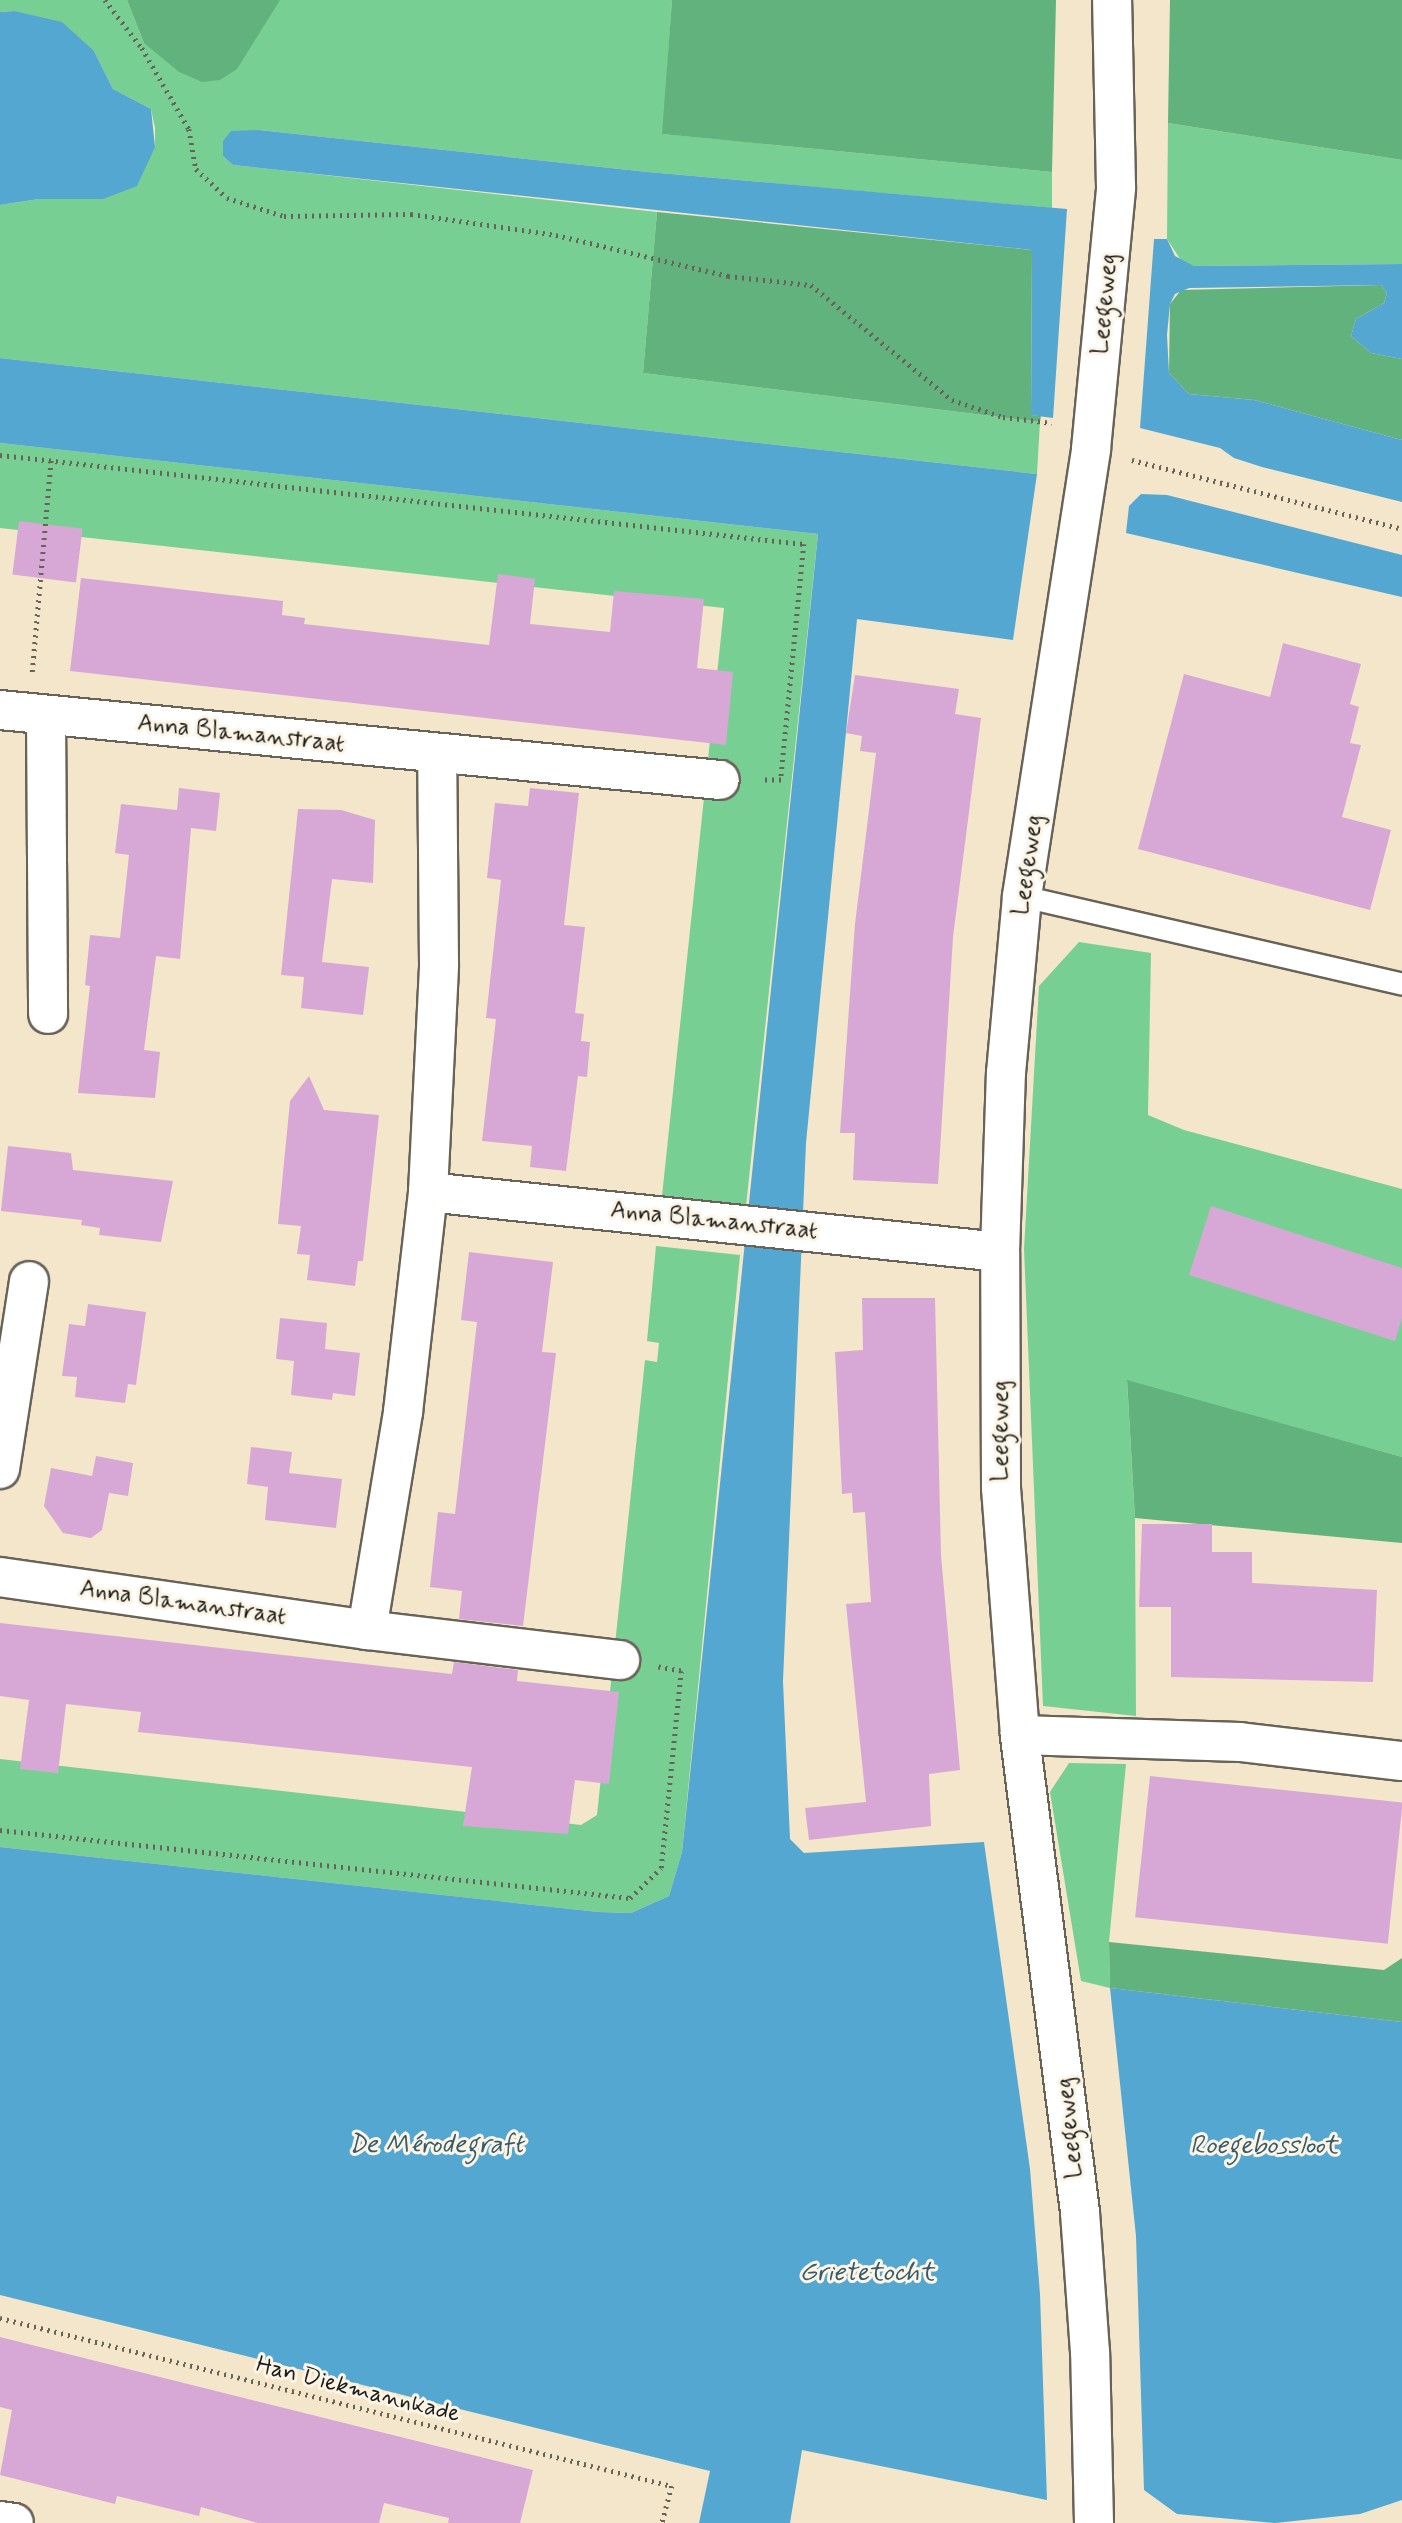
<!DOCTYPE html>
<html>
<head>
<meta charset="utf-8">
<style>
  body { margin:0 }
  #map { position:relative; width:1402px; height:2523px; overflow:hidden; background:#f4e6ca; font-family:Mynerve,sans-serif }
  div>[style] { position:absolute }
  [style*='--x'] { left:calc(var(--x)*1px); top:calc(var(--y)*1px); width:calc(var(--w)*1px); rotate:calc(var(--a)*1deg) }
  .green>* { inset:0; background:#78cf93 }
  .forest>* { inset:0; background:#62b27d }
  .water>* { inset:0; background:#54a7d0 }
  .building>* { inset:0; background:#d7a8d5; transform-origin:0 0 }
  .path>* { height:4.5px; margin-top:-2.25px; transform-origin:0; background:repeating-linear-gradient(90deg,#686359 0 2px,transparent 0 7px) }
  .roads { filter:drop-shadow(2px 0 #686359) drop-shadow(-2px 0 #686359) drop-shadow(0 2px #686359) drop-shadow(0 -2px #686359) }
  .service>* { height:21px; margin:-10.5px; padding:0 10.5px; transform-origin:10.5px; border-radius:10.5px; background:#fff }
  .minor>* { height:38px; margin:-19px; padding:0 19px; transform-origin:19px; border-radius:19px; background:#fff }
  span { translate:-50% -50%; white-space:nowrap; text-align:center; line-height:1.15; -webkit-text-stroke:6px #fcf5e5; paint-order:stroke }
  .street-label { font-size:24px; color:#1c1c1c }
  .water-label { font-size:26px; color:#355b6d; font-style:italic }
</style>
</head>
<body>
<div id="map">
  <div class="green">
    <div style="clip-path:polygon(0 0,127px 0,144px 43px,280px 0,672px 0,663px 134px,1052px 172px,1052px 208px,648px 172px,259px 130px,223px 142px,223px 156px,233px 165px,657px 212px,643px 373px,1040px 422px,1037px 474px,0 358px,0 205px,39px 199px,103px 199px,155px 147px,155px 128px,151px 109px,113px 89px,94px 51px,14px 11px,0 12px)"></div>
    <div style="clip-path:polygon(1168px 123px,1402px 160px,1402px 264px,1194px 266px,1182px 262px,1167px 239px)"></div>
    <div style="clip-path:polygon(0 443px,818px 534px,746px 1206px,662px 1196px,724px 608px,0 528px)"></div>
    <div style="clip-path:polygon(1079px 942px,1151px 953px,1148px 1115px,1184px 1130px,1402px 1189px,1402px 1457px,1127px 1381px,1135px 1518px,1136px 1716px,1043px 1706px,1024px 1249px,1039px 986px)"></div>
    <div style="clip-path:polygon(656px 1246px,740px 1255px,682px 1852px,669px 1896px,631px 1913px,599px 1912px,0 1847px,0 1759px,581px 1825px,597px 1815px,645px 1360px,657px 1362px,659px 1343px,647px 1341px)"></div>
    <div style="clip-path:polygon(1069px 1763px,1126px 1764px,1109px 1942px,1110px 1988px,1081px 1981px,1050px 1792px)"></div>
  </div>
  <div class="forest">
    <div style="clip-path:polygon(127px 0,280px 0,237px 69px,220px 80px,202px 82px,179px 72px,144px 43px)"></div>
    <div style="clip-path:polygon(672px 0,1056px 0,1052px 172px,662px 134px)"></div>
    <div style="clip-path:polygon(1170px 0,1402px 0,1402px 160px,1168px 123px)"></div>
    <div style="clip-path:polygon(657px 212px,1032px 250px,1031px 415px,1041px 416px,1040px 422px,643px 373px)"></div>
    <div style="clip-path:polygon(1381px 285px,1387px 293px,1384px 303px,1356px 319px,1351px 336px,1371px 353px,1402px 359px,1402px 440px,1254px 400px,1189px 394px,1169px 373px,1170px 304px,1181px 290px)"></div>
    <div style="clip-path:polygon(1127px 1380px,1402px 1457px,1402px 1543px,1135px 1518px)"></div>
    <div style="clip-path:polygon(1109px 1942px,1384px 1970px,1402px 1958px,1402px 2022px,1110px 1988px)"></div>
  </div>
  <div class="water">
    <div style="clip-path:polygon(14px 11px,62px 22px,94px 51px,113px 89px,151px 109px,155px 147px,137px 186px,103px 199px,39px 199px,0 205px,0 12px)"></div>
    <div style="clip-path:polygon(259px 130px,648px 172px,1067px 209px,1053px 418px,1031px 415px,1032px 250px,260px 168px,233px 165px,223px 156px,223px 141px,231px 131px)"></div>
    <div style="clip-path:polygon(1154px 239px,1167px 239px,1175px 256px,1194px 266px,1402px 264px,1402px 359px,1371px 353px,1351px 336px,1356px 319px,1384px 303px,1387px 293px,1381px 285px,1189px 288px,1175px 294px,1170px 304px,1167px 335px,1169px 373px,1189px 394px,1254px 400px,1402px 440px,1402px 502px,1262px 467px,1234px 458px,1220px 448px,1140px 428px)"></div>
    <div style="clip-path:polygon(0 358px,1037px 474px,1013px 640px,857px 619px,806px 1143px,783px 1681px,790px 1839px,804px 1853px,984px 1842px,1030px 2169px,1040px 2294px,1047px 2500px,802px 2450px,790px 2523px,699px 2523px,710px 2471px,0 2295px,0 1847px,599px 1912px,631px 1913px,669px 1896px,682px 1852px,818px 534px,0 443px)"></div>
    <div style="clip-path:polygon(1141px 494px,1167px 495px,1402px 555px,1402px 597px,1126px 533px,1129px 506px)"></div>
    <div style="clip-path:polygon(1110px 1988px,1402px 2022px,1402px 2500px,1360px 2514px,1275px 2523px,1177px 2514px,1144px 2490px,1136px 2236px)"></div>
  </div>
  <div class="building">
    <div style="left:19px;top:521px;width:64px;height:54px;rotate:7deg"></div>
    <div style="clip-path:polygon(498px 574px,535px 579px,530px 624px,610px 632px,614px 591px,704px 599px,697px 668px,733px 672px,726px 745px,70px 671px,81px 578px,283px 601px,282px 615px,305px 618px,304px 624px,489px 645px)"></div>
    <div style="clip-path:polygon(1283px 643px,1361px 664px,1350px 704px,1359px 707px,1350px 743px,1361px 745px,1342px 817px,1391px 830px,1370px 910px,1138px 849px,1184px 674px,1270px 697px)"></div>
    <div style="clip-path:polygon(855px 675px,959px 689px,955px 714px,981px 718px,953px 937px,938px 1184px,853px 1180px,855px 1133px,840px 1133px,855px 924px,876px 753px,860px 751px,862px 736px,846px 733px)"></div>
    <div style="clip-path:polygon(179px 788px,220px 793px,216px 831px,191px 828px,180px 959px,156px 956px,144px 1050px,160px 1052px,155px 1098px,78px 1093px,90px 986px,85px 985px,90px 935px,120px 938px,129px 855px,115px 853px,121px 804px,177px 810px)"></div>
    <div style="clip-path:polygon(530px 788px,579px 793px,564px 925px,585px 927px,575px 1013px,584px 1014px,581px 1041px,590px 1042px,587px 1077px,578px 1076px,566px 1171px,530px 1167px,532px 1146px,482px 1141px,496px 1019px,486px 1018px,501px 880px,487px 878px,495px 803px,528px 806px)"></div>
    <div style="clip-path:polygon(298px 809px,341px 810px,375px 820px,373px 883px,332px 879px,322px 962px,369px 967px,363px 1015px,301px 1008px,304px 977px,281px 975px)"></div>
    <div style="clip-path:polygon(309px 1076px,324px 1110px,379px 1115px,363px 1261px,358px 1261px,355px 1286px,307px 1280px,310px 1255px,297px 1254px,301px 1226px,278px 1224px,290px 1101px)"></div>
    <div style="clip-path:polygon(8px 1146px,71px 1153px,73px 1170px,173px 1181px,161px 1242px,99px 1235px,100px 1228px,81px 1225px,82px 1220px,1px 1211px)"></div>
    <div style="clip-path:polygon(1211px 1206px,1402px 1268px,1402px 1318px,1395px 1341px,1189px 1275px)"></div>
    <div style="clip-path:polygon(469px 1252px,553px 1262px,542px 1352px,556px 1353px,523px 1626px,459px 1619px,462px 1591px,430px 1587px,438px 1512px,455px 1514px,477px 1322px,461px 1320px)"></div>
    <div style="clip-path:polygon(862px 1298px,935px 1298px,941px 1555px,960px 1770px,929px 1774px,931px 1826px,809px 1840px,805px 1808px,866px 1802px,846px 1604px,871px 1602px,865px 1512px,853px 1513px,852px 1493px,842px 1494px,835px 1352px,863px 1350px)"></div>
    <div style="clip-path:polygon(88px 1304px,146px 1312px,136px 1385px,128px 1384px,125px 1403px,75px 1397px,77px 1377px,62px 1376px,69px 1324px,85px 1326px)"></div>
    <div style="clip-path:polygon(280px 1318px,327px 1323px,325px 1349px,360px 1353px,355px 1396px,333px 1393px,332px 1400px,291px 1395px,294px 1361px,276px 1359px)"></div>
    <div style="clip-path:polygon(251px 1447px,292px 1452px,289px 1473px,342px 1479px,336px 1528px,265px 1520px,268px 1487px,247px 1484px)"></div>
    <div style="clip-path:polygon(96px 1456px,133px 1463px,128px 1496px,109px 1493px,102px 1530px,91px 1538px,63px 1533px,44px 1506px,51px 1468px,92px 1476px)"></div>
    <div style="clip-path:polygon(1142px 1524px,1212px 1524px,1212px 1552px,1252px 1552px,1252px 1583px,1377px 1590px,1373px 1682px,1171px 1677px,1171px 1607px,1139px 1607px)"></div>
    <div style="clip-path:polygon(0 1623px,452px 1674px,454px 1662px,518px 1670px,517px 1681px,619px 1692px,609px 1784px,575px 1780px,568px 1834px,463px 1826px,472px 1767px,138px 1732px,141px 1712px,66px 1704px,58px 1773px,20px 1769px,29px 1700px,0 1696px)"></div>
    <div style="left:1150px;top:1776px;width:254px;height:142px;rotate:6deg"></div>
    <div style="clip-path:polygon(0 2337px,533px 2470px,520px 2523px,448px 2523px,449px 2518px,384px 2503px,379px 2523px,258px 2523px,201px 2507px,199px 2516px,117px 2496px,115px 2504px,0 2475px,12px 2410px,0 2407px)"></div>
  </div>
  <div class="path">
    <div style="--x:105;--y:0;--w:61;--a:52.4"></div>
    <div style="--x:142;--y:48;--w:94;--a:59.9"></div>
    <div style="--x:189;--y:129;--w:41;--a:80.1"></div>
    <div style="--x:196;--y:169;--w:42;--a:43.1"></div>
    <div style="--x:227;--y:198;--w:60;--a:17.5"></div>
    <div style="--x:284;--y:216;--w:127;--a:-0.9"></div>
    <div style="--x:411;--y:214;--w:147;--a:8.2"></div>
    <div style="--x:556;--y:235;--w:177;--a:13.4"></div>
    <div style="--x:728;--y:276;--w:83;--a:6.2"></div>
    <div style="--x:811;--y:285;--w:182;--a:39.2"></div>
    <div style="--x:952;--y:400;--w:54;--a:18.4"></div>
    <div style="--x:1003;--y:417;--w:49;--a:7"></div>
    <div style="--x:0;--y:455;--w:809;--a:6.32"></div>
    <div style="--x:804;--y:544;--w:237;--a:95.6"></div>
    <div style="--x:781;--y:780;--w:21;--a:180"></div>
    <div style="--x:1132;--y:460;--w:279;--a:14.3"></div>
    <div style="--x:32;--y:672;--w:213;--a:-84.9"></div>
    <div style="--x:0;--y:1830;--w:634;--a:6.16"></div>
    <div style="--x:630;--y:1898;--w:43;--a:-44.1"></div>
    <div style="--x:661;--y:1868;--w:198;--a:-84.2"></div>
    <div style="--x:681;--y:1671;--w:23;--a:-170"></div>
    <div style="--x:0;--y:2318;--w:693;--a:14.04"></div>
    <div style="--x:672;--y:2486;--w:38;--a:105"></div>
  </div>
  <div class="roads">
    <div class="service">
      <div style="--x:1022;--y:896;--w:390;--a:13"></div>
    </div>
    <div class="minor">
      <div style="--x:0;--y:710;--w:723;--a:5.55"></div>
      <div style="--x:46;--y:715;--w:299;--a:89.6"></div>
      <div style="--x:428;--y:1192;--w:575;--a:5.99"></div>
      <div style="--x:0;--y:1469;--w:190;--a:-81.2"></div>
      <div style="--x:0;--y:1577;--w:371;--a:8.2"></div>
      <div style="--x:367;--y:1630;--w:255;--a:6.8"></div>
      <div style="--x:367;--y:1630;--w:221;--a:-80.6"></div>
      <div style="--x:403;--y:1412;--w:221;--a:-83.5"></div>
      <div style="--x:428;--y:1192;--w:228;--a:-87.2"></div>
      <div style="--x:439;--y:964;--w:210;--a:-90.5"></div>
      <div style="--x:1020;--y:1735;--w:220;--a:1.8"></div>
      <div style="--x:1240;--y:1742;--w:163;--a:6.7"></div>
      <div style="--x:0;--y:2521;--w:14;--a:8"></div>
      <div style="--x:1094;--y:2523;--w:171;--a:-91.3"></div>
      <div style="--x:1090;--y:2352;--w:140;--a:-94.1"></div>
      <div style="--x:1080;--y:2212;--w:481;--a:-97.2"></div>
      <div style="--x:1020;--y:1735;--w:249;--a:-94.4"></div>
      <div style="--x:1001;--y:1487;--w:235;--a:-90.2"></div>
      <div style="--x:1000;--y:1252;--w:179;--a:-88.1"></div>
      <div style="--x:1006;--y:1073;--w:178;--a:-84.8"></div>
      <div style="--x:1022;--y:896;--w:452;--a:-81.2"></div>
      <div style="--x:1091;--y:449;--w:263;--a:-84.5"></div>
      <div style="--x:1116;--y:187;--w:187;--a:-91.2"></div>
    </div>
  </div>
  <div class="street-label">
    <span style="left:1105px;top:304px;rotate:-85deg">Leegeweg</span>
    <span style="left:241px;top:734px;rotate:6deg">Anna Blamanstraat</span>
    <span style="left:1028px;top:865px;rotate:-82deg">Leegeweg</span>
    <span style="left:714px;top:1221px;rotate:6deg">Anna Blamanstraat</span>
    <span style="left:1001px;top:1431px;rotate:-90deg">Leegeweg</span>
    <span style="left:183px;top:1603px;rotate:8deg">Anna Blamanstraat</span>
    <span style="left:1070px;top:2128px;rotate:-96deg">Leegeweg</span>
    <span style="left:358px;top:2390px;rotate:14deg">Han Diekmannkade</span>
  </div>
  <div class="water-label">
    <span style="left:436px;top:2146px">De Mérodegraft</span>
    <span style="left:1264px;top:2147px">Roegebossloot</span>
    <span style="left:867px;top:2274px">Grietetocht</span>
  </div>
</div>
</body>
</html>
